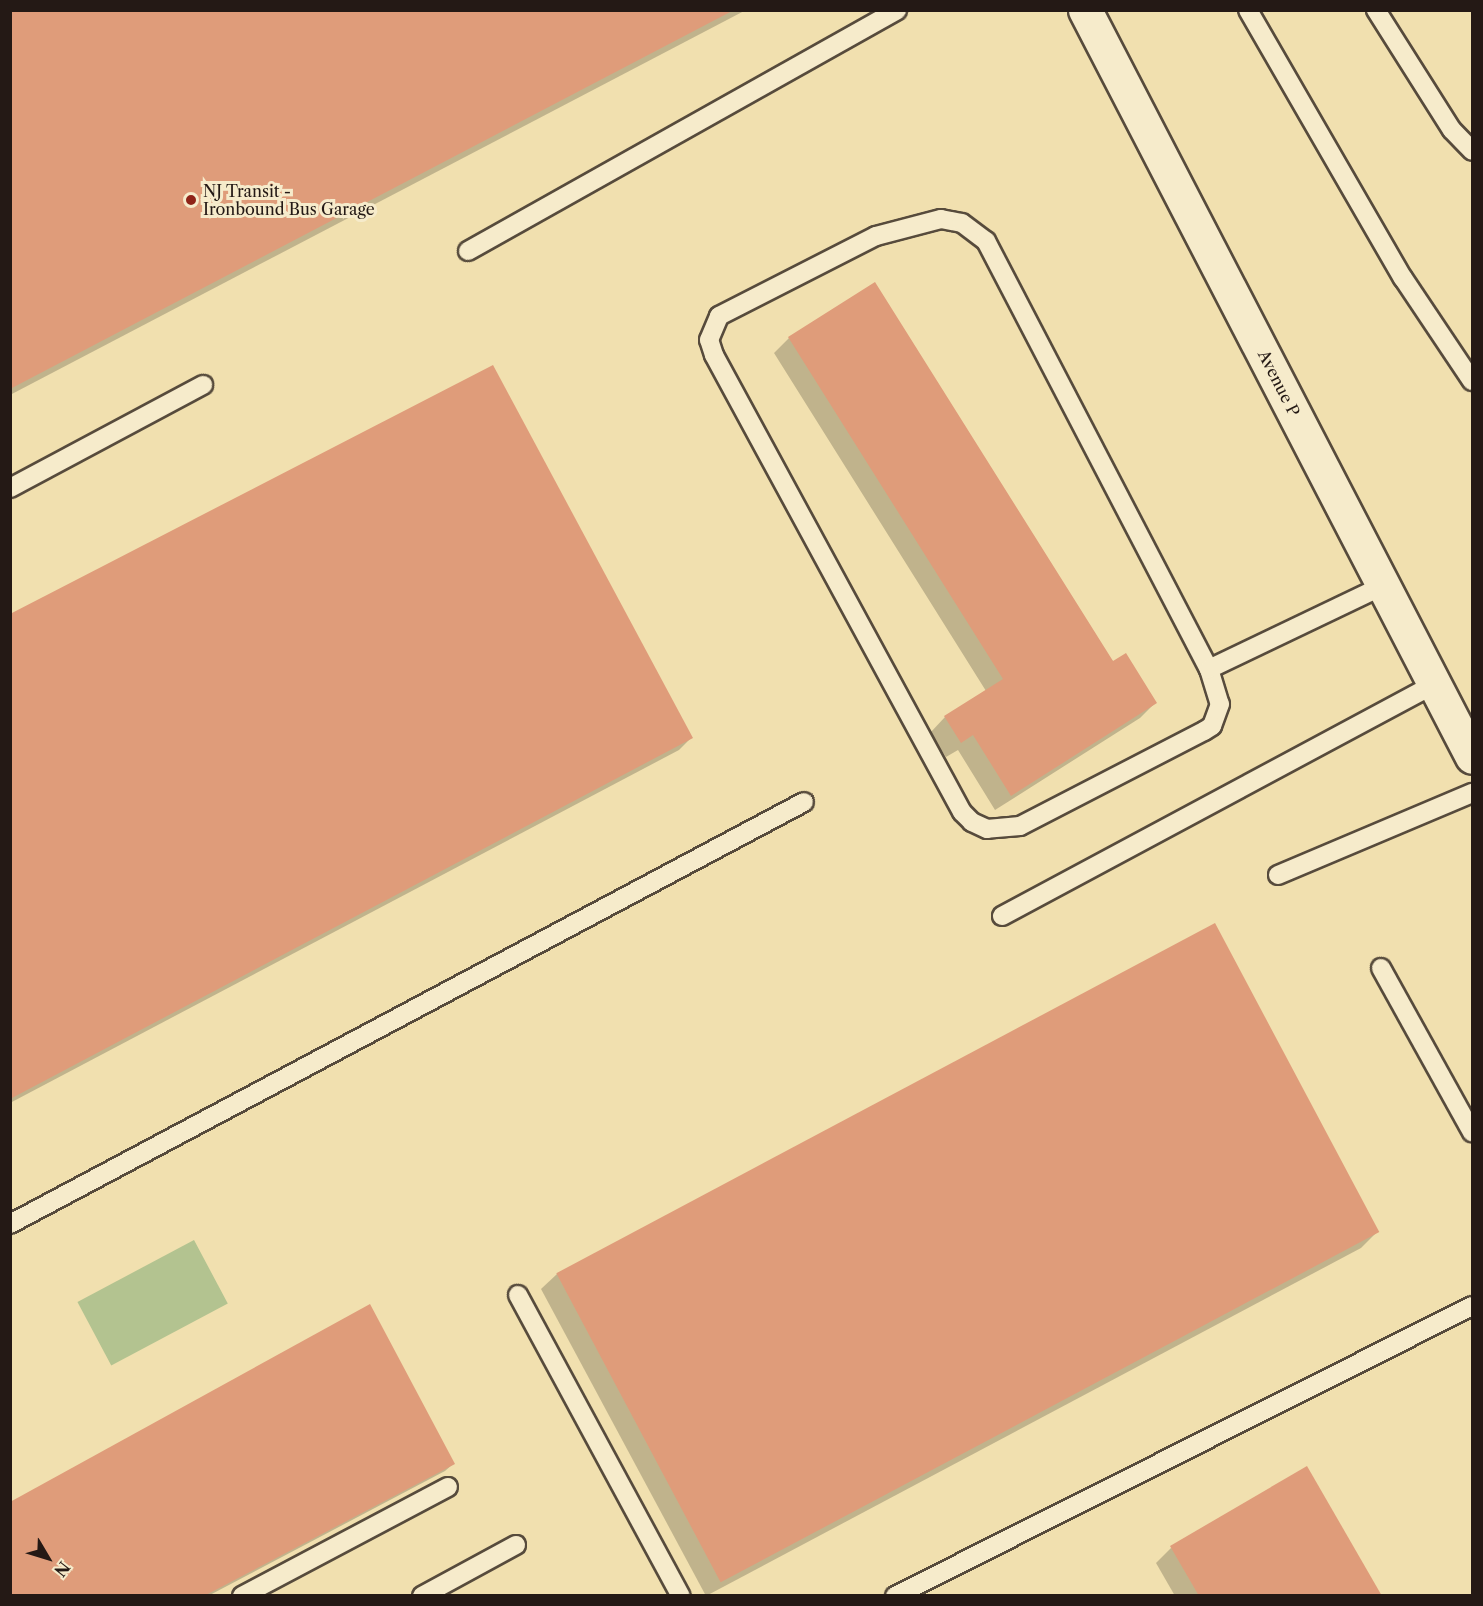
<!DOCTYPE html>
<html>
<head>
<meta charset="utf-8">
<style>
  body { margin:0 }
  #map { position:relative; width:1483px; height:1606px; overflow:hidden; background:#f1e0af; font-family:"Libre Caslon Text",serif }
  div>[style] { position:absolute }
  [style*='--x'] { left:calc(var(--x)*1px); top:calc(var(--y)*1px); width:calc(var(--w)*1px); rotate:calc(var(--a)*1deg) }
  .green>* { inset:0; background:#b3c390; transform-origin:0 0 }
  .shadow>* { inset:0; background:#0003 }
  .building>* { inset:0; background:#df9c7a; transform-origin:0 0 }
  .roads { filter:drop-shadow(2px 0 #574b3c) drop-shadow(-2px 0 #574b3c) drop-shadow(0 2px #574b3c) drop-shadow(0 -2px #574b3c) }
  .lane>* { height:18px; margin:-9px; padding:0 9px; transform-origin:9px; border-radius:9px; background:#f6ebcb }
  .secondary>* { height:33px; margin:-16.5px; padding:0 16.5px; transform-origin:16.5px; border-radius:16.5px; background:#f6ebcb }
  .dots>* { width:16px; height:16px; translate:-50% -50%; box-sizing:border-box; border:3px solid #f6ebcb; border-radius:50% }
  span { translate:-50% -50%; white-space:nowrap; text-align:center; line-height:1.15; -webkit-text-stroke:6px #f6ebcb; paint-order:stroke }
  .poi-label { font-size:16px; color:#241915 }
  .left { translate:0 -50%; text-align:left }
  .street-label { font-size:16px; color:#241915 }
  .frame { position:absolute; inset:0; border:12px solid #241915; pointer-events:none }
  .north { position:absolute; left:18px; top:1528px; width:60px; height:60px; -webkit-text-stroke:4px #f6ebcb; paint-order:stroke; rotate:128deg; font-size:16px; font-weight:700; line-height:24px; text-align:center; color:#241915 }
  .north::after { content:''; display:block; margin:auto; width:21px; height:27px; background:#241915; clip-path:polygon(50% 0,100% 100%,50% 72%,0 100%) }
</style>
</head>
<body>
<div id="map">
  <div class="green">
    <div style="left:194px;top:1240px;width:72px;height:132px;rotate:62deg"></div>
  </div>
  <div class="shadow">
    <div style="clip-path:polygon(10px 10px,746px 10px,10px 395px)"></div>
    <div style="clip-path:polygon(789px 338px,1155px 703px,1140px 718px,995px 810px,958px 750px,946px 757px,930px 733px,945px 717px,986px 691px,774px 353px)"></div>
    <div style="clip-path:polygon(10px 615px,691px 738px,679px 750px,10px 1103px)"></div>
    <div style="clip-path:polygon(1377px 1232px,1361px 1248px,706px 1596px,541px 1289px,557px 1274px)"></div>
    <div style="clip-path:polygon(453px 1464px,445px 1471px,208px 1596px,10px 1596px)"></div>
    <div style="clip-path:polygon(1171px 1548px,1381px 1596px,1175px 1596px,1156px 1563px)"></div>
  </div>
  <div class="building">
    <div style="clip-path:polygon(10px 10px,734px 10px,10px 389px)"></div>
    <div style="clip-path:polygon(875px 282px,1113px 661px,1126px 653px,1157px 703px,1011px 796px,973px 735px,961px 743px,944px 716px,1003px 679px,788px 337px)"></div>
    <div style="clip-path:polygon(493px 365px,693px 738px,10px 1099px,10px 614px)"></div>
    <div style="left:1215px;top:923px;width:350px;height:746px;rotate:62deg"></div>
    <div style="clip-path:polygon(370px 1304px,455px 1464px,204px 1596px,10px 1596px,10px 1502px)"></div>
    <div style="clip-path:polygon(1307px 1466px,1382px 1596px,1199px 1596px,1170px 1546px)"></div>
  </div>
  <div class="roads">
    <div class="lane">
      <div style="--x:1248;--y:10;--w:310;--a:60"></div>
      <div style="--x:1403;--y:278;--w:124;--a:56.2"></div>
      <div style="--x:1376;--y:10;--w:142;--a:57.7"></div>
      <div style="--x:1452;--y:130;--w:29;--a:46"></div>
      <div style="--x:468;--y:251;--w:492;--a:-29.3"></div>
      <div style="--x:10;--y:488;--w:219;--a:-28.1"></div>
      <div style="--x:1209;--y:669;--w:37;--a:73"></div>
      <div style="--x:1220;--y:704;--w:23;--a:110"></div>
      <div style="--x:1212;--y:726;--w:9;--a:148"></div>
      <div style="--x:1204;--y:731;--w:207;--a:152.7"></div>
      <div style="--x:1020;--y:826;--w:33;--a:175"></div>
      <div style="--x:987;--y:829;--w:17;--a:-155"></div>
      <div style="--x:972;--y:822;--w:14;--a:-135"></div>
      <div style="--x:962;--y:812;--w:520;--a:-118.49"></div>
      <div style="--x:714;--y:355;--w:16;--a:-108"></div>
      <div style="--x:709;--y:340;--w:26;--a:-67"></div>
      <div style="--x:719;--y:316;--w:176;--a:-27"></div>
      <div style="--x:876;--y:236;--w:67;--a:-14.7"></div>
      <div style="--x:941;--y:219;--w:21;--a:11"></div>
      <div style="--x:962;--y:223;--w:30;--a:37"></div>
      <div style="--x:986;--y:241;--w:483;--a:62.5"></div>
      <div style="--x:1209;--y:669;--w:194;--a:-25.6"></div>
      <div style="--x:1278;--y:875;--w:211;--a:-22.9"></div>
      <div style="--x:1002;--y:916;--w:491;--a:-28.2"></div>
      <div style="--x:1381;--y:968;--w:188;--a:61"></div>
      <div style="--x:10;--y:1224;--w:899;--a:-27.99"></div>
      <div style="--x:518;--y:1295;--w:342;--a:61.6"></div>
      <div style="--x:242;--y:1596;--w:233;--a:-27.9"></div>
      <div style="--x:422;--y:1596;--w:107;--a:-28.5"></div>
      <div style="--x:895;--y:1596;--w:646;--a:-26.68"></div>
    </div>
    <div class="secondary">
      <div style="--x:1085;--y:10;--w:841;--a:62.61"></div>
    </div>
  </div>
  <div class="dots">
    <div style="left:191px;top:200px;background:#8f2418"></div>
  </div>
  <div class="poi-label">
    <span class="left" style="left:203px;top:200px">NJ Transit -<br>Ironbound Bus Garage</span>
  </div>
  <div class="street-label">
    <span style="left:1279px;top:383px;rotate:63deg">Avenue P</span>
  </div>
  <div class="frame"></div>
  <div class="north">N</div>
</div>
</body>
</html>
